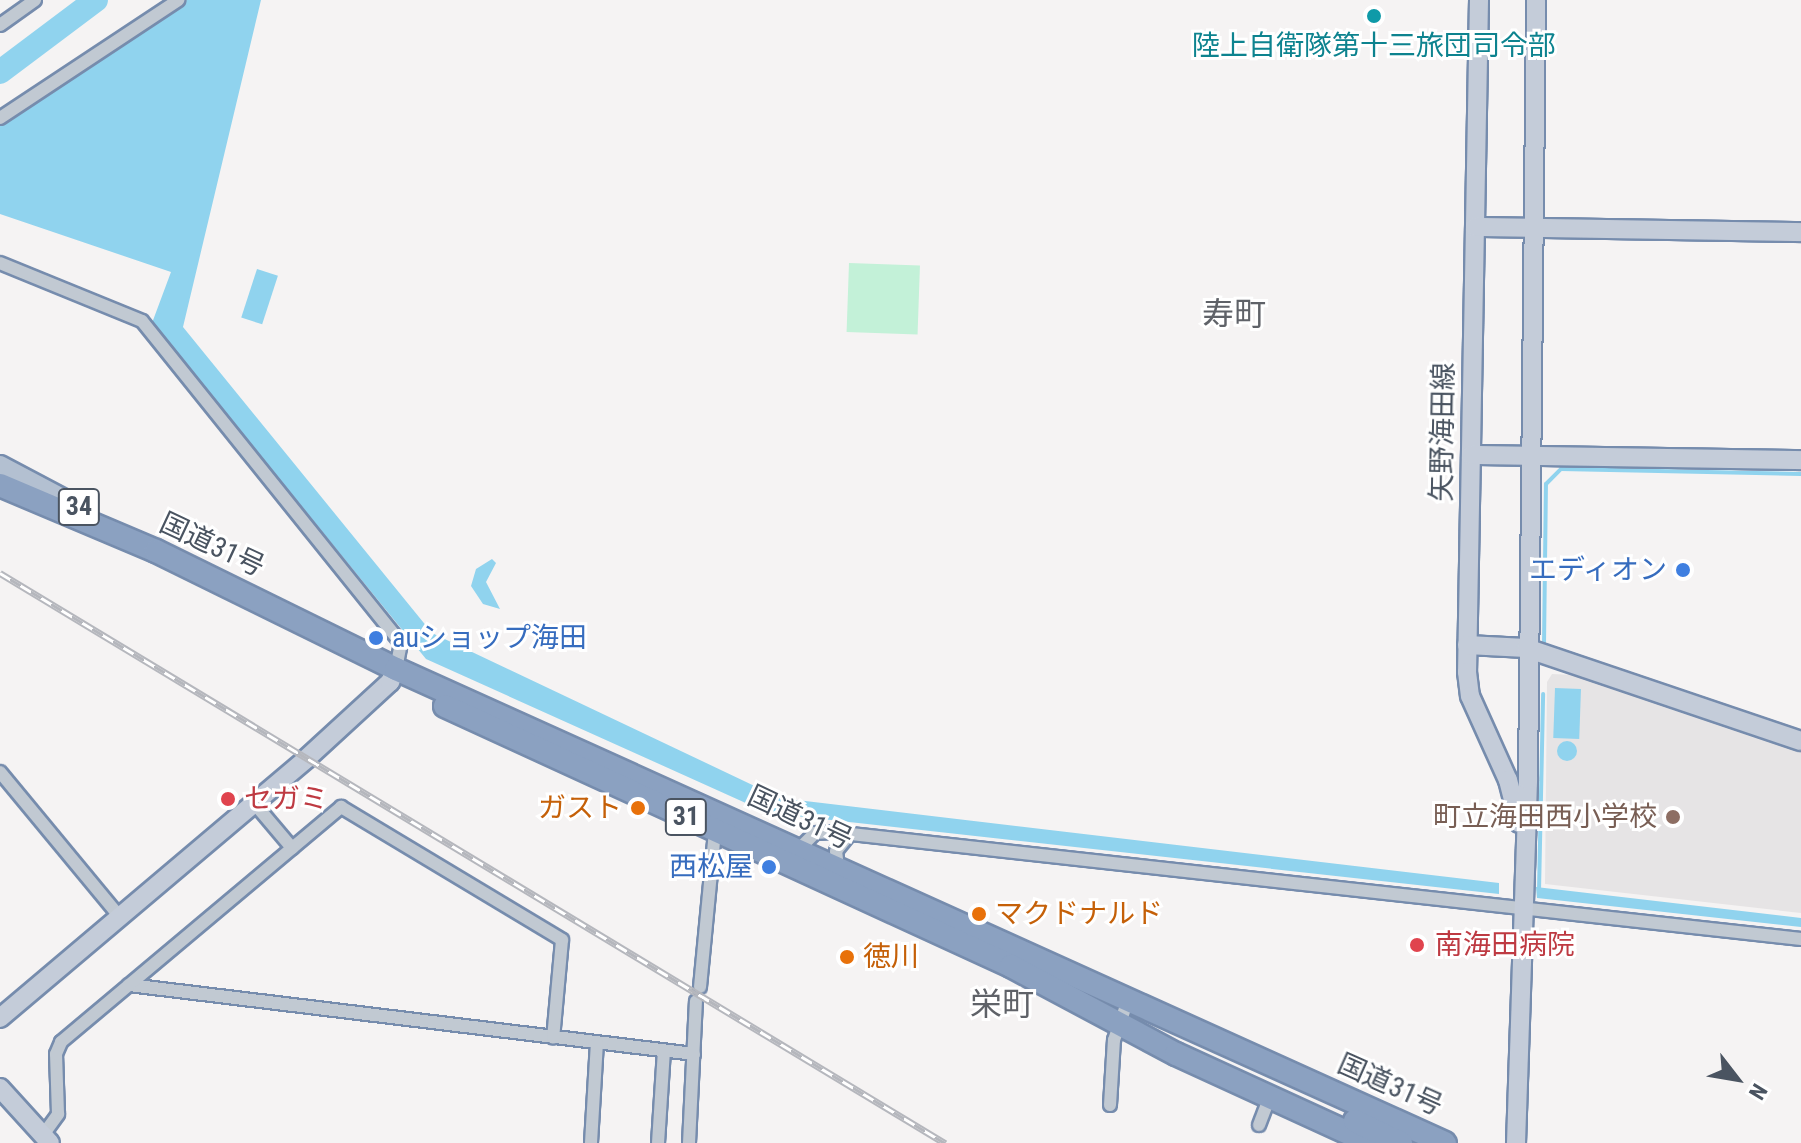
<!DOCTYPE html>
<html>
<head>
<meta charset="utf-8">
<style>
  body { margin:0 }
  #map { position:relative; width:1801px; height:1143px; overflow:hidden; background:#f5f3f3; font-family:"Roboto Condensed","Noto Sans JP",sans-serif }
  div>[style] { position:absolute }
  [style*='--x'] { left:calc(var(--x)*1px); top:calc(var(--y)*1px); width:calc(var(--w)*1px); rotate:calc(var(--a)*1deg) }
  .education>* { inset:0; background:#e6e4e5 }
  .green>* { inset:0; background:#c3f1d8; transform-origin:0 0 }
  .water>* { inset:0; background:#90d3ee; transform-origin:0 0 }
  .round { border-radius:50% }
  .stream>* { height:4px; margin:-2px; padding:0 2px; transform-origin:2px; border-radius:2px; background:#90d3ee }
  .river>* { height:24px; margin:-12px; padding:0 12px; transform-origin:12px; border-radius:12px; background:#90d3ee }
  .roads { filter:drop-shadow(2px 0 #768cad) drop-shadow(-2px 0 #768cad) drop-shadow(0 2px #768cad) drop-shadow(0 -2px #768cad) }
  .street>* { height:12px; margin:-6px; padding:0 6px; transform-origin:6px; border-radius:6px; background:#c1c9d2 }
  .secondary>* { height:18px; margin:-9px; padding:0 9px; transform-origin:9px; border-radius:9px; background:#c4ccd9 }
  .primary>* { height:20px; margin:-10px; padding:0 10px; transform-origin:10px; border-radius:10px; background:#b3c0d1 }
  .highway>* { height:22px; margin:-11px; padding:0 11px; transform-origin:11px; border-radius:11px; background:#8ba1c1 }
  .rail>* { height:7px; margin-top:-3.5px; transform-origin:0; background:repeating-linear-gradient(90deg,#fff 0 12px,#b5b7bd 0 24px); box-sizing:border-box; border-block:2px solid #b5b7bd }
  .dots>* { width:22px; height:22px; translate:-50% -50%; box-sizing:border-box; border:4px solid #fff; border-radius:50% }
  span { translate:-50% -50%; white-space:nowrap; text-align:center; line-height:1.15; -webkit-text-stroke:6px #fff; paint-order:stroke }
  .shield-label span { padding:2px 6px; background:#fff; border:2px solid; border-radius:6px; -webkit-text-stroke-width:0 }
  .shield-label { font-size:26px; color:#4a5461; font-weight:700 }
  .culture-label { font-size:28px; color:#0d838f }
  .street-label { font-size:28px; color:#4a5461 }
  .shop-label { font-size:28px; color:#366cbe }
  .right { translate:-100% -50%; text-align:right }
  .left { translate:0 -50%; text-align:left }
  .health-label { font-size:28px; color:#be3a42 }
  .food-label { font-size:28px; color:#c56008 }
  .education-label { font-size:28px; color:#785e54 }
  .quarter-label { font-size:32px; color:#5f6268 }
  .north { position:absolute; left:1697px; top:1039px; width:80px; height:80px; -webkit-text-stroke:6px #fff; paint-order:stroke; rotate:121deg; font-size:22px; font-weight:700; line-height:32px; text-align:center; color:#4a5461 }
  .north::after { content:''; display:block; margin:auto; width:28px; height:36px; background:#4a5461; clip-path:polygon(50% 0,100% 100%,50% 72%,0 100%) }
</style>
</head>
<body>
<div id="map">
  <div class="education">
    <div style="clip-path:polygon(1552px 674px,1574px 675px,1801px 751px,1801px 913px,1545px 884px,1547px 682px)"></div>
  </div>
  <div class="green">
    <div style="left:849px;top:263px;width:71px;height:69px;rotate:2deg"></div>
  </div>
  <div class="water">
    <div style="clip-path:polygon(187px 0,261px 0,183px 327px,432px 633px,780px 798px,1499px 883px,1499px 894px,768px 813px,426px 659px,152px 323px,171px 272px,0 214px,0 125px)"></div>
    <div style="left:257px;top:269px;width:22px;height:51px;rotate:18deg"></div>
    <div style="clip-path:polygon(492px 559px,496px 563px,486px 582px,500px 609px,483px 604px,471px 586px,476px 569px)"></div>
    <div style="left:1555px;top:688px;width:26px;height:50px;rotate:2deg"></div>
    <div class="round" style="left:1557px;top:741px;width:20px;height:20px"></div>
    <div style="clip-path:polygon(1536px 887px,1801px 918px,1801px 927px,1537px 898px)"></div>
  </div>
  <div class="stream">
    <div style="--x:1544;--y:645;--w:161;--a:-89.3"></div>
    <div style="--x:1546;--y:484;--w:21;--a:-45"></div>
    <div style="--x:1561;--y:469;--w:240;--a:1.2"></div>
    <div style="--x:1539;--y:891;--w:197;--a:-88.8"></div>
  </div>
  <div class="river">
    <div style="--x:0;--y:72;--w:120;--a:-36.9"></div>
  </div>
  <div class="roads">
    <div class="street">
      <div style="--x:0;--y:25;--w:43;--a:-35.5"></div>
      <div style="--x:0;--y:118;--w:214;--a:-33.5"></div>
      <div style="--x:0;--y:263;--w:153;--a:22.2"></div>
      <div style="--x:142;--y:321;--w:413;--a:51.2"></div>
      <div style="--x:401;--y:643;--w:26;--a:101"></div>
      <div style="--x:0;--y:772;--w:188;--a:50.4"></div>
      <div style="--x:254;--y:803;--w:59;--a:49.8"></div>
      <div style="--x:795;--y:853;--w:28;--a:-45"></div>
      <div style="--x:815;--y:833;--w:18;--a:-3"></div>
      <div style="--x:833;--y:832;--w:974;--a:6.31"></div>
      <div style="--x:838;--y:869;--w:18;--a:-96"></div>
      <div style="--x:836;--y:851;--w:22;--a:-51"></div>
      <div style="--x:129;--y:985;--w:569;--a:6.96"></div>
      <div style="--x:700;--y:987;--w:158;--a:-84.5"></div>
      <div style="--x:1110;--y:1105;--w:65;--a:-86.5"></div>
      <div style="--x:1114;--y:1040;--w:42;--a:-70.7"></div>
      <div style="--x:1259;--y:1125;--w:30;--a:-69"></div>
      <div style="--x:43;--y:1135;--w:26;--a:-54"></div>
      <div style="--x:58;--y:1114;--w:60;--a:-91.9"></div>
      <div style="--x:56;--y:1054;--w:13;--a:-67"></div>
      <div style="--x:61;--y:1042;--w:366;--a:-40"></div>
      <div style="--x:341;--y:807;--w:258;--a:31"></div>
      <div style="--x:562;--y:940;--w:98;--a:95.2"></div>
      <div style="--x:591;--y:1143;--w:100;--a:-86.6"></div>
      <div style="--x:658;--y:1143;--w:92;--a:-86.3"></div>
      <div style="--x:689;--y:1143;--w:142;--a:-87.2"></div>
    </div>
    <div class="secondary">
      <div style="--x:1479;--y:0;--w:672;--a:91.02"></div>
      <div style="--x:1467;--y:672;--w:24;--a:83"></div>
      <div style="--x:1470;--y:696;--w:92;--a:65.7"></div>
      <div style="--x:1508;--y:780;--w:44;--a:75.7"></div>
      <div style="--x:1475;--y:227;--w:326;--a:0.9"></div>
      <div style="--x:1471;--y:455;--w:330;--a:0.9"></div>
      <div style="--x:1467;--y:645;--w:59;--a:2.9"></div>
      <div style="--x:1526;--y:648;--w:290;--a:18.7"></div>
      <div style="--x:0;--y:1018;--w:401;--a:-40.2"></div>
      <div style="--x:306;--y:759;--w:114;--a:-42.5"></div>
      <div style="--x:390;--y:682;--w:14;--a:-65"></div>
      <div style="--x:0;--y:1088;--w:74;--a:47.7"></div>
      <div style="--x:1516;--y:1143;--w:363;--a:-88.1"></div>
      <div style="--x:1528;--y:780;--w:780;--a:-89.41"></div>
    </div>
    <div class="primary">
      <div style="--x:0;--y:466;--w:92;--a:28"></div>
    </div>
    <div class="highway">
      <div style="--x:0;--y:485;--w:169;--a:22.9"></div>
      <div style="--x:156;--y:551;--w:267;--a:26.2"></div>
      <div style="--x:396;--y:669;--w:1151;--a:24.32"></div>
      <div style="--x:445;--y:706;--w:623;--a:24.67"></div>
      <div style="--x:1011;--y:966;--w:187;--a:28.1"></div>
      <div style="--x:1176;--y:1054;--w:213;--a:24.6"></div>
      <div style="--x:1355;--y:1121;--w:51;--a:25.6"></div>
    </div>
  </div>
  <div class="rail">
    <div style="--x:0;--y:573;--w:1104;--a:31.1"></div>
  </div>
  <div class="dots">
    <div style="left:1374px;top:16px;background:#0f9aa8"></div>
    <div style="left:1683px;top:570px;background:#3f7fe0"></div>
    <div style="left:376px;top:638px;background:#3f7fe0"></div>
    <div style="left:228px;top:799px;background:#e0444e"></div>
    <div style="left:638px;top:808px;background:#e8710a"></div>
    <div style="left:1673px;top:817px;background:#8d6e63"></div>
    <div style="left:769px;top:867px;background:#3f7fe0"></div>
    <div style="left:979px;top:914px;background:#e8710a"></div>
    <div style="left:1417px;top:945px;background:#e0444e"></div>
    <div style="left:847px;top:957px;background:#e8710a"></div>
  </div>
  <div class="shield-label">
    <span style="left:79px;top:507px">34</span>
    <span style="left:686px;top:817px">31</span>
  </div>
  <div class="culture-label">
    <span style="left:1374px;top:46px">陸上自衛隊第十三旅団司令部</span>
  </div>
  <div class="street-label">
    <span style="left:1443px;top:432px;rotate:-89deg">矢野海田線</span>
    <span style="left:212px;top:545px;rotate:25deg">国道31号</span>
    <span style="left:800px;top:818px;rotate:25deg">国道31号</span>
    <span style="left:1390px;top:1085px;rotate:24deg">国道31号</span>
  </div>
  <div class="shop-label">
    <span class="right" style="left:1667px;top:570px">エディオン</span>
    <span class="left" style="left:392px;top:638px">auショップ海田</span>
    <span class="right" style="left:753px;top:867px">西松屋</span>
  </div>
  <div class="health-label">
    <span class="left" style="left:244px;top:799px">セガミ</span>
    <span class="left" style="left:1435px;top:945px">南海田病院</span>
  </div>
  <div class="food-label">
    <span class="right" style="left:622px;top:808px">ガスト</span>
    <span class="left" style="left:995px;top:914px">マクドナルド</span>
    <span class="left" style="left:863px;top:957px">徳川</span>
  </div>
  <div class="education-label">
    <span class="right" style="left:1657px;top:817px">町立海田西小学校</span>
  </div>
  <div class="quarter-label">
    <span style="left:1234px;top:314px">寿町</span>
    <span style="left:1002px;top:1004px">栄町</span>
  </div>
  <div class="north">N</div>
</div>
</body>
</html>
